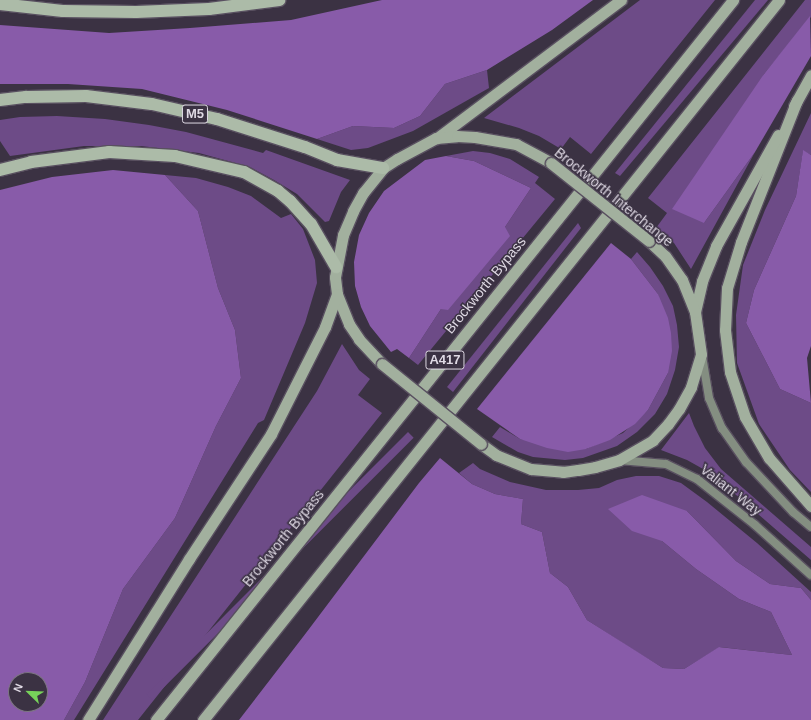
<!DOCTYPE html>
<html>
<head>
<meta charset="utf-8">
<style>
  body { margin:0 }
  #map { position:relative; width:811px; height:720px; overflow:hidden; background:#3b3243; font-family:Helvetica,sans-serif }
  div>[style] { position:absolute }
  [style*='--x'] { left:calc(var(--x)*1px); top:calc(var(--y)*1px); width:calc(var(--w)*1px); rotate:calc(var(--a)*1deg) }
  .green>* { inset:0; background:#6d4b87; transform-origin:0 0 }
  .forest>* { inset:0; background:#885ba9 }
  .roads { filter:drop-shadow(1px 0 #595060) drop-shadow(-1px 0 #595060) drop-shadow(0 1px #595060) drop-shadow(0 -1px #595060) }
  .secondary>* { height:8px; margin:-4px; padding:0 4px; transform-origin:4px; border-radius:4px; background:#848e81 }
  .trunk>* { height:11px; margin:-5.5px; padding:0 5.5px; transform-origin:5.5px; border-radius:5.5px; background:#a2b09e }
  .motorway>* { height:12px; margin:-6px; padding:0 6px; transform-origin:6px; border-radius:6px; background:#acbba8 }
  .bridges { filter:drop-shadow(1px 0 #595060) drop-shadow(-1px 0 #595060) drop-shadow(0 1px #595060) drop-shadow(0 -1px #595060) }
  .trunk-bridge>* { height:11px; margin:-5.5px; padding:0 5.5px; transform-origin:5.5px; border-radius:5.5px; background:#a2b09e }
  span { translate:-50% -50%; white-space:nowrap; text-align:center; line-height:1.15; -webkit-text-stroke:3px #3b3243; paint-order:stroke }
  .shield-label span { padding:1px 3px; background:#3b3243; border:1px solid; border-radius:3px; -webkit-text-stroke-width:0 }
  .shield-label { font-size:13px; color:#dfd9e4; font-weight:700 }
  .street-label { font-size:14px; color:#dfd9e4 }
  .north { position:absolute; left:8px; top:672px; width:40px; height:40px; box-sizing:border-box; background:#3b3243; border:1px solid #7d7583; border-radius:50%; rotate:293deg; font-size:11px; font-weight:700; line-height:16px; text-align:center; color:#dfd9e4 }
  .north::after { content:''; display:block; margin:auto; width:14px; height:18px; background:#77d25a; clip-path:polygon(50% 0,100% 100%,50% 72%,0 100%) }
</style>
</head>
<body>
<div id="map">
  <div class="green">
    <div style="clip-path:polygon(640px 0,715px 0,591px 154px,570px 137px,561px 149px,539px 136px,519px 128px,484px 118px)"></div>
    <div style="clip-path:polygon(755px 0,768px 0,620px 176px,615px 173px)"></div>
    <div style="clip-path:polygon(805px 0,811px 0,811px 17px,764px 74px,704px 223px,755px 152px,691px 269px,674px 243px,656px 228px,667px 213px,648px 198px)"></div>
    <div style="clip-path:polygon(487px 70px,489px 88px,413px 131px,368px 148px,351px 150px,317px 139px,353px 126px,394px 128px,420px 116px,445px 84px)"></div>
    <div style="clip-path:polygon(811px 113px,811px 155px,803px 151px,796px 196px,754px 290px,746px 323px,780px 389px,811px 403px,811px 492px,790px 470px,759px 424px,737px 363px,736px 315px,743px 265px,765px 210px)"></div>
    <div style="clip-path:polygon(57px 116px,105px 119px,149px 125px,186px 132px,263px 153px,266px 150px,350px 180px,341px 192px,329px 221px,325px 222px,297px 194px,274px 180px,250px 167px,199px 153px,141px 146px,84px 146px,10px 156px,0 141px,0 120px,20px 117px)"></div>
    <div style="clip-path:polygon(473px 151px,490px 153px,510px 159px,539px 177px,535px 183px,555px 199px,418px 365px,409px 358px,441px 309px,505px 227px,531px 188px,474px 161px,446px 156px)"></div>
    <div style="clip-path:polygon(165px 175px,196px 178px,228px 187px,251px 196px,281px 218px,291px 214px,303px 229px,315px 260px,317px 283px,305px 323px,264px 420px,258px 423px,79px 712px,74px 720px,64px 720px,85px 682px,123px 589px,175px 518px,216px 426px,241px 378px,235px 330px,218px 288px,198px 211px)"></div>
    <div style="clip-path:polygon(578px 223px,581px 228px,453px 392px,447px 387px)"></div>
    <div style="clip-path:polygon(637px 252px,650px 267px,663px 286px,673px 306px,677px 325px,679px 347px,675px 370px,667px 394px,655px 414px,637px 432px,617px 446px,583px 458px,565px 460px,533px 457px,518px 452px,492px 437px,500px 427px,520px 439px,586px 449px,623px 433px,648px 410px,668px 373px,658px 294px,631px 259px)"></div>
    <div style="clip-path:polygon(342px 344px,359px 370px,370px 379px,358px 395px,382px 413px,138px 720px,103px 720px,317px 391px)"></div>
    <div style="clip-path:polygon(689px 413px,694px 426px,705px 448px,721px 469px,811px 547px,811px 560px,712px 474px,687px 460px,661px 450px)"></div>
    <div style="left:408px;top:432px;width:8px;height:370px;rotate:45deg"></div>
    <div style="clip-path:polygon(473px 463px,480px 469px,510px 482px,546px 490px,578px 490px,599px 488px,617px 480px,636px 476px,659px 476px,681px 483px,707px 502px,757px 543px,811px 592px,811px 600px,801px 588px,770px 584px,736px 561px,687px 511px,662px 541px,696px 569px,739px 599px,771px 612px,792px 655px,720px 647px,684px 669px,663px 668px,632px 649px,587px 620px,568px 587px,550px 573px,542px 532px,521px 524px,523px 499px,495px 494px,472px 484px,459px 473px)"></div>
  </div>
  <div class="forest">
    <div style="clip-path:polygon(382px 0,593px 0,552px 30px,487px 70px,445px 84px,420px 116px,394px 128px,353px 126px,317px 139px,227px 110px,142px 89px,68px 84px,0 84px,0 25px,109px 33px,190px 28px,291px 20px)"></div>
    <div style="clip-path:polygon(810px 16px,811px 56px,755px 152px,704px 223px,672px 209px,764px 74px)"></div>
    <div style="clip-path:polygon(803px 150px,811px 155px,811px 346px,807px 358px,811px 403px,780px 389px,746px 323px,754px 290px,796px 196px)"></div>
    <div style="clip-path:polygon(446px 156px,474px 161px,531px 188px,505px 227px,510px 236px,448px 310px,441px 309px,409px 358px,397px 349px,391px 352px,370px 326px,361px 307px,355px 286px,354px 262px,359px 235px,369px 213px,384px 191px,425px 160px)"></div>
    <div style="clip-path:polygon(evenodd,113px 170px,165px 175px,198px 211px,218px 288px,235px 330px,241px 378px,216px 426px,175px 518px,123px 589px,85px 682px,64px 720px,0 720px,0 190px,52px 177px,113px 170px,16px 680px,40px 680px,40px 704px,16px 704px,16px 680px)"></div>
    <div style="clip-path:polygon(611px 243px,631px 259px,658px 294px,668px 318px,671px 333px,672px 351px,668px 373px,648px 410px,635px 424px,610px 440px,586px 449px,568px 452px,547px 448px,520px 439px,477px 409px)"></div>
    <div style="clip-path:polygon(440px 458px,472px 484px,495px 494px,523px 499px,521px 524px,542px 532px,550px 573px,568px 587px,587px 620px,663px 668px,684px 669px,719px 647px,792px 655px,771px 612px,739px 599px,696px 569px,662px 541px,632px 531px,608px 509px,642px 495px,687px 511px,736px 561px,770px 584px,801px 588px,811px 600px,811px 720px,239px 720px,306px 633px,419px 483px)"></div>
  </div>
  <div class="roads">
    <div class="secondary">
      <div style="--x:702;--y:356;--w:43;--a:80.5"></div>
      <div style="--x:709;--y:398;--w:33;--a:67"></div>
      <div style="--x:722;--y:428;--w:42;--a:54.8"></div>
      <div style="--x:746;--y:462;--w:69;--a:46.8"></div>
      <div style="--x:793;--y:512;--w:23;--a:40"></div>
      <div style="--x:619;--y:460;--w:47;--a:4.9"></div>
      <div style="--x:666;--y:464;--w:34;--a:26"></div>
      <div style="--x:697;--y:479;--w:74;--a:38.4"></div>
      <div style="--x:755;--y:525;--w:75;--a:41.8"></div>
    </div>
    <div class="trunk">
      <div style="--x:797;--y:100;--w:153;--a:111.5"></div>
      <div style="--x:741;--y:242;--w:48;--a:106.9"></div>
      <div style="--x:727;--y:288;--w:42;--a:92.7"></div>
      <div style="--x:725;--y:330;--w:42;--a:83.2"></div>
      <div style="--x:730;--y:372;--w:47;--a:71.6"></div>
      <div style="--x:745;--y:417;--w:48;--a:59.7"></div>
      <div style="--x:769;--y:458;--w:64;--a:48.8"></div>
      <div style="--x:794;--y:106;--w:35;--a:-61"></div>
      <div style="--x:437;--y:138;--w:230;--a:-36.9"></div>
      <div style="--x:695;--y:312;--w:32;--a:-77"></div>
      <div style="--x:702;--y:281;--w:38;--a:-68"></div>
      <div style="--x:716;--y:246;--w:127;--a:-60.8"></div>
      <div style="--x:382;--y:364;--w:34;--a:-133"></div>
      <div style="--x:359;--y:339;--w:18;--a:-124"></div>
      <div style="--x:349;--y:324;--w:32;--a:-112"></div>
      <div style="--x:337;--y:294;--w:17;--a:-97"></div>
      <div style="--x:335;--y:277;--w:43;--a:-79.2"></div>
      <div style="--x:343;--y:235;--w:26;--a:-67"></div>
      <div style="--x:353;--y:211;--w:21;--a:-61"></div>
      <div style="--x:363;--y:193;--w:32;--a:-51"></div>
      <div style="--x:383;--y:168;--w:17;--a:-33"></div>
      <div style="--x:397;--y:159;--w:44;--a:-28.3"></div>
      <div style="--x:436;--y:138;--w:21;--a:-5"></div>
      <div style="--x:457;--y:136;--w:18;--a:3"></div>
      <div style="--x:475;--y:137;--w:42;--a:9.7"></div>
      <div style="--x:516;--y:144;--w:40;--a:28"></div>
      <div style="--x:481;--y:444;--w:19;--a:36"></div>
      <div style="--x:496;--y:455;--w:38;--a:22"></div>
      <div style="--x:531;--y:469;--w:32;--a:5"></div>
      <div style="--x:563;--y:472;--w:15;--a:-8"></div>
      <div style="--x:578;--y:470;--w:17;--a:-10"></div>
      <div style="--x:595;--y:467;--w:25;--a:-16"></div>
      <div style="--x:619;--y:460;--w:39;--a:-30"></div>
      <div style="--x:653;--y:440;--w:22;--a:-47"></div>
      <div style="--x:668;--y:424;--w:19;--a:-54"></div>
      <div style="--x:679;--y:409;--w:25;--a:-61"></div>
      <div style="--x:691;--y:387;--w:34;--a:-73"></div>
      <div style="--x:701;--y:354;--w:42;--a:-98.1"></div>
      <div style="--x:695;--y:312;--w:35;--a:-112"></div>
      <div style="--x:682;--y:280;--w:29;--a:-125"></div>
      <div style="--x:665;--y:256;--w:22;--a:-137"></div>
      <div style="--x:88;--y:720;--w:190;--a:-57.9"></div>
      <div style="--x:189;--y:559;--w:149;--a:-56.7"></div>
      <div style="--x:271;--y:434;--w:120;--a:-63.2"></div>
      <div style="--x:325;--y:327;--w:35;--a:-70"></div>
      <div style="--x:156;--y:720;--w:923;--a:-51.29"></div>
      <div style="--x:203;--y:720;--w:922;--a:-51.34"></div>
    </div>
    <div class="motorway">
      <div style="--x:0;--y:4;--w:63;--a:6.3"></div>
      <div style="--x:63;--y:11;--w:73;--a:0.8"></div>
      <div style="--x:136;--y:12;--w:73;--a:-2.4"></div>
      <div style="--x:209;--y:9;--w:71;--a:-7.3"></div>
      <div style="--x:0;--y:100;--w:26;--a:-7"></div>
      <div style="--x:26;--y:97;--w:60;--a:-1"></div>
      <div style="--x:86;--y:96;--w:66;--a:6.9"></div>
      <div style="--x:152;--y:104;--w:67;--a:13"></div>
      <div style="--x:217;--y:119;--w:92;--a:17.7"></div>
      <div style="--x:305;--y:147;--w:35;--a:22"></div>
      <div style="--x:337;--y:160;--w:47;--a:9.9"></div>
      <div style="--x:0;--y:170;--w:32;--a:-14"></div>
      <div style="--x:31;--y:162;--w:79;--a:-7.3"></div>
      <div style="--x:109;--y:152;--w:66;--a:3.5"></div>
      <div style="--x:175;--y:156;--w:71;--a:13.1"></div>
      <div style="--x:244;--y:172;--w:39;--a:29"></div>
      <div style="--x:278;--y:191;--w:16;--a:40"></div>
      <div style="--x:290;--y:201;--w:31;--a:48"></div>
      <div style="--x:311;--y:224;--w:50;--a:59.8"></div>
    </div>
  </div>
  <div class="bridges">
    <div class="trunk-bridge">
      <div style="--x:551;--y:163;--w:125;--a:38.5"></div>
      <div style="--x:382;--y:364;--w:127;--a:38.9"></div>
    </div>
  </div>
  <div class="shield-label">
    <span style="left:195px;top:114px">M5</span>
    <span style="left:445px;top:360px">A417</span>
  </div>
  <div class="street-label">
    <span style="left:614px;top:197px;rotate:39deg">Brockworth Interchange</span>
    <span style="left:485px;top:285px;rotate:-51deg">Brockworth Bypass</span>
    <span style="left:731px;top:490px;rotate:38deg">Valiant Way</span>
    <span style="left:283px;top:538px;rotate:-51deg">Brockworth Bypass</span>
  </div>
  <div class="north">N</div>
</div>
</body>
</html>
